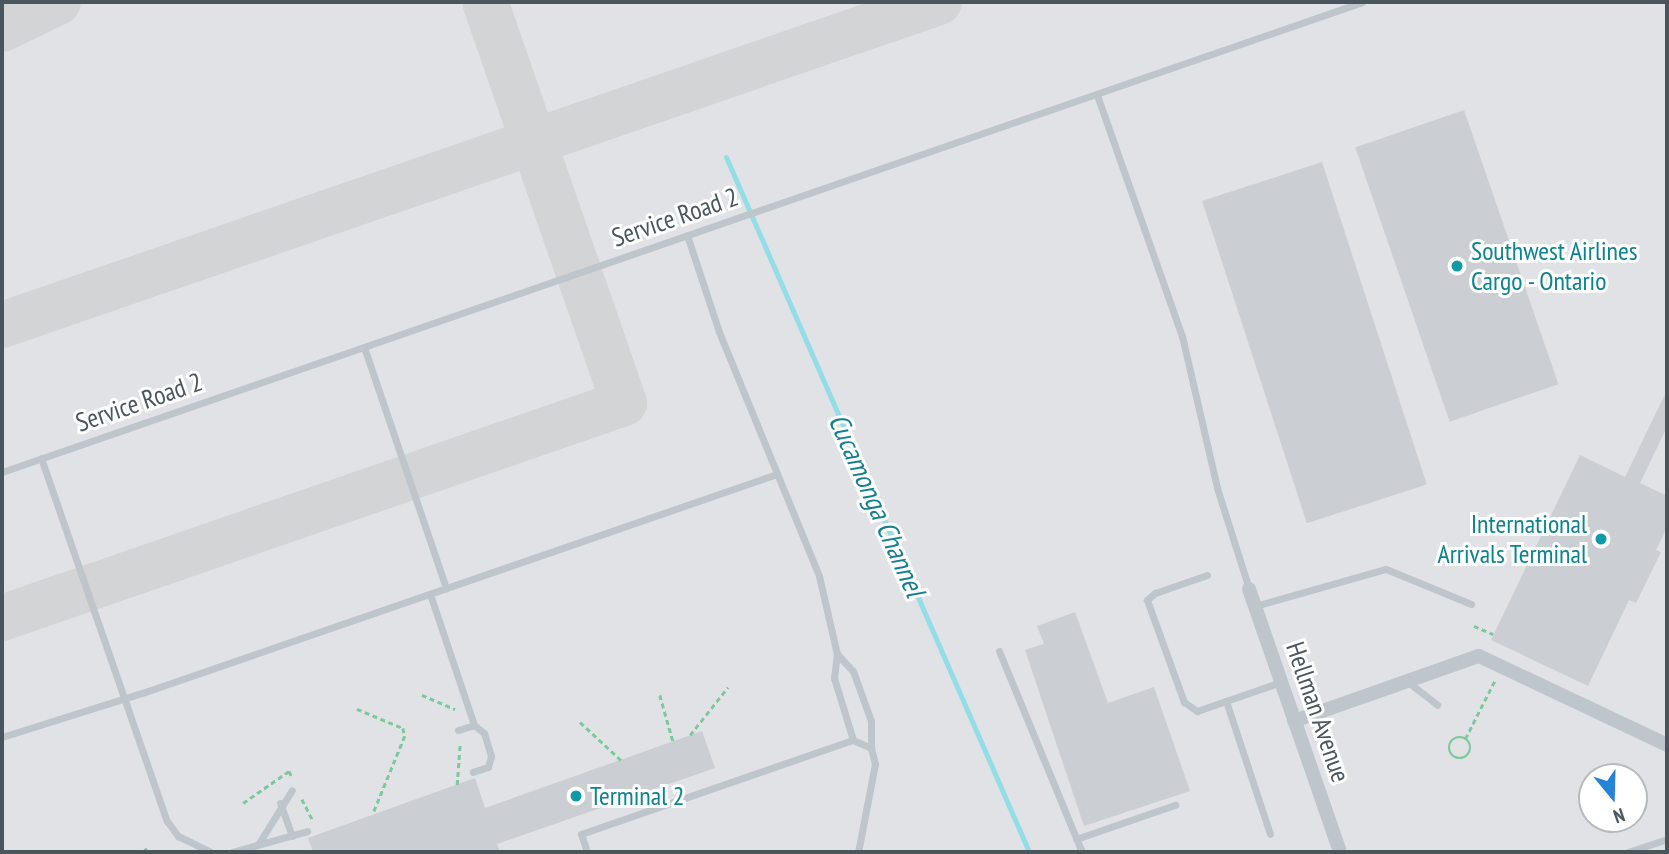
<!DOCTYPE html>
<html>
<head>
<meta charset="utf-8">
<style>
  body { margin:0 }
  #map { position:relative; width:1669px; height:854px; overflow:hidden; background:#f3f1f1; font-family:"PT Sans Narrow",sans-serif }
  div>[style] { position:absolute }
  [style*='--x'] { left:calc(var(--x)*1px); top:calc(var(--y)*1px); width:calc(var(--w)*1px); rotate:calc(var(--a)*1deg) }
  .airport>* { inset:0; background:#e0e2e5 }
  .stream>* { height:5px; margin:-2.5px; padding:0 2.5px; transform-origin:2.5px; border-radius:2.5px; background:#93dde7 }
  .taxiway>* { height:46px; margin:-23px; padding:0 23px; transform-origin:23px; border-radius:23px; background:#d3d4d6 }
  .building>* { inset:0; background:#cbced3; transform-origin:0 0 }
  .path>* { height:2.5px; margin-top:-1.25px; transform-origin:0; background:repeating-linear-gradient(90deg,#7dc99d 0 5px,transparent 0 8.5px) }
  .path>.ring { margin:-1.25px; padding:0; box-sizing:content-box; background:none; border:2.5px solid #7dc99d; border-radius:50% }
  .service>* { height:7px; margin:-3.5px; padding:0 3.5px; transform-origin:3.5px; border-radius:3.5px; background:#bec6cc }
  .minor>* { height:14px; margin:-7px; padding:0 7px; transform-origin:7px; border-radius:7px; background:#bec6cc }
  .dots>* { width:19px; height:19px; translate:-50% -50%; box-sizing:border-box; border:4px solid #fff; border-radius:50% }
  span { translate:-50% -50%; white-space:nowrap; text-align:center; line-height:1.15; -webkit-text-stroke:6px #fff; paint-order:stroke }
  .street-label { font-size:26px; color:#4a565d }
  .culture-label { font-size:26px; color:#0d838f }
  .left { translate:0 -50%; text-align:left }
  .right { translate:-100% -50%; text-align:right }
  .water-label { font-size:28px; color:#157f8e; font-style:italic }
  .frame { position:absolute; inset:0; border:4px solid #4a565d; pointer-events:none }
  .north { position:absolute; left:1578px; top:763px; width:70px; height:70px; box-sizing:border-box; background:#fff; border:2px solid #b7bbbe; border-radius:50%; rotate:161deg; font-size:19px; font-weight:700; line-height:28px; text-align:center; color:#4a565d }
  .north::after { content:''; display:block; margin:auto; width:24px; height:32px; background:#2583d9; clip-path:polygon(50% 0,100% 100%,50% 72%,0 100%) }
</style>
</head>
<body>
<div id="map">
  <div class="airport">
    <div style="clip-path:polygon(evenodd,2px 2px,1667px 2px,1667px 852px,2px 852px,2px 2px,1592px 777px,1634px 777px,1634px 819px,1592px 819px,1592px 777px)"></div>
  </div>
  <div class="stream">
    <div style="--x:726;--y:157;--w:758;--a:66.44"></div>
  </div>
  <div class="taxiway">
    <div style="--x:2;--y:29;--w:62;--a:-25.7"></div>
    <div style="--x:2;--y:325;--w:991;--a:-19.02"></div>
    <div style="--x:2;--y:618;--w:658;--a:-19.07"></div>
    <div style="--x:624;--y:403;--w:424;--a:-109.1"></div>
  </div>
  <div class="building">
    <div style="left:1464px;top:110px;width:290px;height:115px;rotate:71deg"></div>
    <div style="left:1322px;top:162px;width:339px;height:126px;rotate:72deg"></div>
    <div style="clip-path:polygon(1667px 390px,1667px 427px,1640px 483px,1667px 496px,1667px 528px,1656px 550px,1661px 552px,1636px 603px,1629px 600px,1588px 686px,1491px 640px,1580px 455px,1625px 477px)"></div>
    <div style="clip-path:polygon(1075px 612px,1108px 703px,1154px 687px,1190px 791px,1084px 826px,1025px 650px,1044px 644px,1037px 626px)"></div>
    <div style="clip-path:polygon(702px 731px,715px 768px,497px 844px,500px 852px,313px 852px,308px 838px,475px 778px,485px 808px)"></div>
  </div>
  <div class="path">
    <div style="--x:1474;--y:626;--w:21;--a:23"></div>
    <div style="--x:422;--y:695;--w:36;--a:23"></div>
    <div style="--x:660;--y:695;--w:48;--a:74.2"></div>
    <div style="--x:357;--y:709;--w:50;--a:22.4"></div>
    <div style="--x:403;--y:728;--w:8;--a:76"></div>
    <div style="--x:405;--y:736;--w:84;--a:112.3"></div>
    <div style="--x:580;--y:722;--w:56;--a:42.8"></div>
    <div style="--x:690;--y:735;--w:61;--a:-51.6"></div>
    <div class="ring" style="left:1449px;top:737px;width:19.5px;height:19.5px"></div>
    <div style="--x:1465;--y:739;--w:66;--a:-63"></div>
    <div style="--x:457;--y:785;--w:42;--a:-85.9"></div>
    <div style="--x:302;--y:799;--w:25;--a:63"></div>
    <div style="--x:243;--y:803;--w:56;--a:-34.8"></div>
    <div style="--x:289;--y:771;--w:7;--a:63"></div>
    <div style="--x:145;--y:848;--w:5;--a:53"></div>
  </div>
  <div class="service">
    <div style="--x:1097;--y:95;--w:256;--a:70.6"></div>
    <div style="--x:1182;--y:336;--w:156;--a:77"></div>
    <div style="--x:1217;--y:488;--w:106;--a:72.4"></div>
    <div style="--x:687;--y:235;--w:102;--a:71.7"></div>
    <div style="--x:719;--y:332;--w:264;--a:67.7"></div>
    <div style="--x:819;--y:576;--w:80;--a:77"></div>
    <div style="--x:364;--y:347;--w:255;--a:71.2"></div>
    <div style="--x:41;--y:458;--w:384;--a:70.9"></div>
    <div style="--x:167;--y:821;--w:19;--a:54"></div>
    <div style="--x:178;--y:836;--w:37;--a:26"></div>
    <div style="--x:2;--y:472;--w:1439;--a:-19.06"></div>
    <div style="--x:1207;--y:575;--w:55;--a:160.9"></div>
    <div style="--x:1155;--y:593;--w:11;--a:139"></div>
    <div style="--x:1147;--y:600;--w:109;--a:70.1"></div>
    <div style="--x:1184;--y:702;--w:16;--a:35"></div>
    <div style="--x:1197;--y:711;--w:31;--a:-19"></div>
    <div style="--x:430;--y:594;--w:138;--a:71.4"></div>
    <div style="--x:1255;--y:606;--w:136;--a:-15.8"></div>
    <div style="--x:1386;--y:569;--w:92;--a:22.4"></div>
    <div style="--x:999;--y:651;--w:217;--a:67.6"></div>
    <div style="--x:1408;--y:682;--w:37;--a:38"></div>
    <div style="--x:458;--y:730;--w:17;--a:-17"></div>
    <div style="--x:474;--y:725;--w:13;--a:39"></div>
    <div style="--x:484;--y:733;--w:24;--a:73"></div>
    <div style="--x:491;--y:756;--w:11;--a:105"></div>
    <div style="--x:488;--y:767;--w:16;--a:162"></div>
    <div style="--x:2;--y:737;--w:156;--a:-17.5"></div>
    <div style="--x:151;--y:690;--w:662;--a:-19.04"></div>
    <div style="--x:853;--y:740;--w:65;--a:-107"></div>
    <div style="--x:834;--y:678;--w:24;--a:-83"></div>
    <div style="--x:837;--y:654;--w:23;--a:47"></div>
    <div style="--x:853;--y:671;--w:53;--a:70.2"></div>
    <div style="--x:871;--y:721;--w:27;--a:90"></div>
    <div style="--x:280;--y:803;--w:35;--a:70"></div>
    <div style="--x:1270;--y:834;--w:140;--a:-108.3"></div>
    <div style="--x:1226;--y:701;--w:58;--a:-19.1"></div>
    <div style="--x:1076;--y:839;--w:105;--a:-19"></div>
    <div style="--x:259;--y:843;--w:62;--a:-58.1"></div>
    <div style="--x:232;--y:852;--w:78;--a:-15.6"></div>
    <div style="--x:587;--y:852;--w:19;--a:-108"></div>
    <div style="--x:581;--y:834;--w:288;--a:-19.1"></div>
    <div style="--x:853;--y:740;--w:20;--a:24"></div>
    <div style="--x:871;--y:748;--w:16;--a:76"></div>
    <div style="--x:875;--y:764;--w:90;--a:100.9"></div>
    <div style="--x:1628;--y:852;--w:41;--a:-18.4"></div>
  </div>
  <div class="minor">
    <div style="--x:1249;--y:589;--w:278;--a:70.9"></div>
    <div style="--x:1294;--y:721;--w:196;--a:-19.4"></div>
    <div style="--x:1479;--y:656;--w:208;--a:25.3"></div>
  </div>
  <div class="dots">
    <div style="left:1457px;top:266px;background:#0f9aa8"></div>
    <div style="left:1601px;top:539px;background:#0f9aa8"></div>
    <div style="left:576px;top:796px;background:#0f9aa8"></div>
  </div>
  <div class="street-label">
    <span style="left:675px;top:217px;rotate:-19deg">Service Road 2</span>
    <span style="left:139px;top:402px;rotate:-19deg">Service Road 2</span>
    <span style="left:1318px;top:712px;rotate:71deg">Hellman Avenue</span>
  </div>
  <div class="culture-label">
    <span class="left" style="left:1471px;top:266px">Southwest Airlines<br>Cargo - Ontario</span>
    <span class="right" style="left:1587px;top:539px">International<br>Arrivals Terminal</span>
    <span class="left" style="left:590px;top:796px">Terminal 2</span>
  </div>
  <div class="water-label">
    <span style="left:877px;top:505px;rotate:66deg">Cucamonga Channel</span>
  </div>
  <div class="frame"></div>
  <div class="north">N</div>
</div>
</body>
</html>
